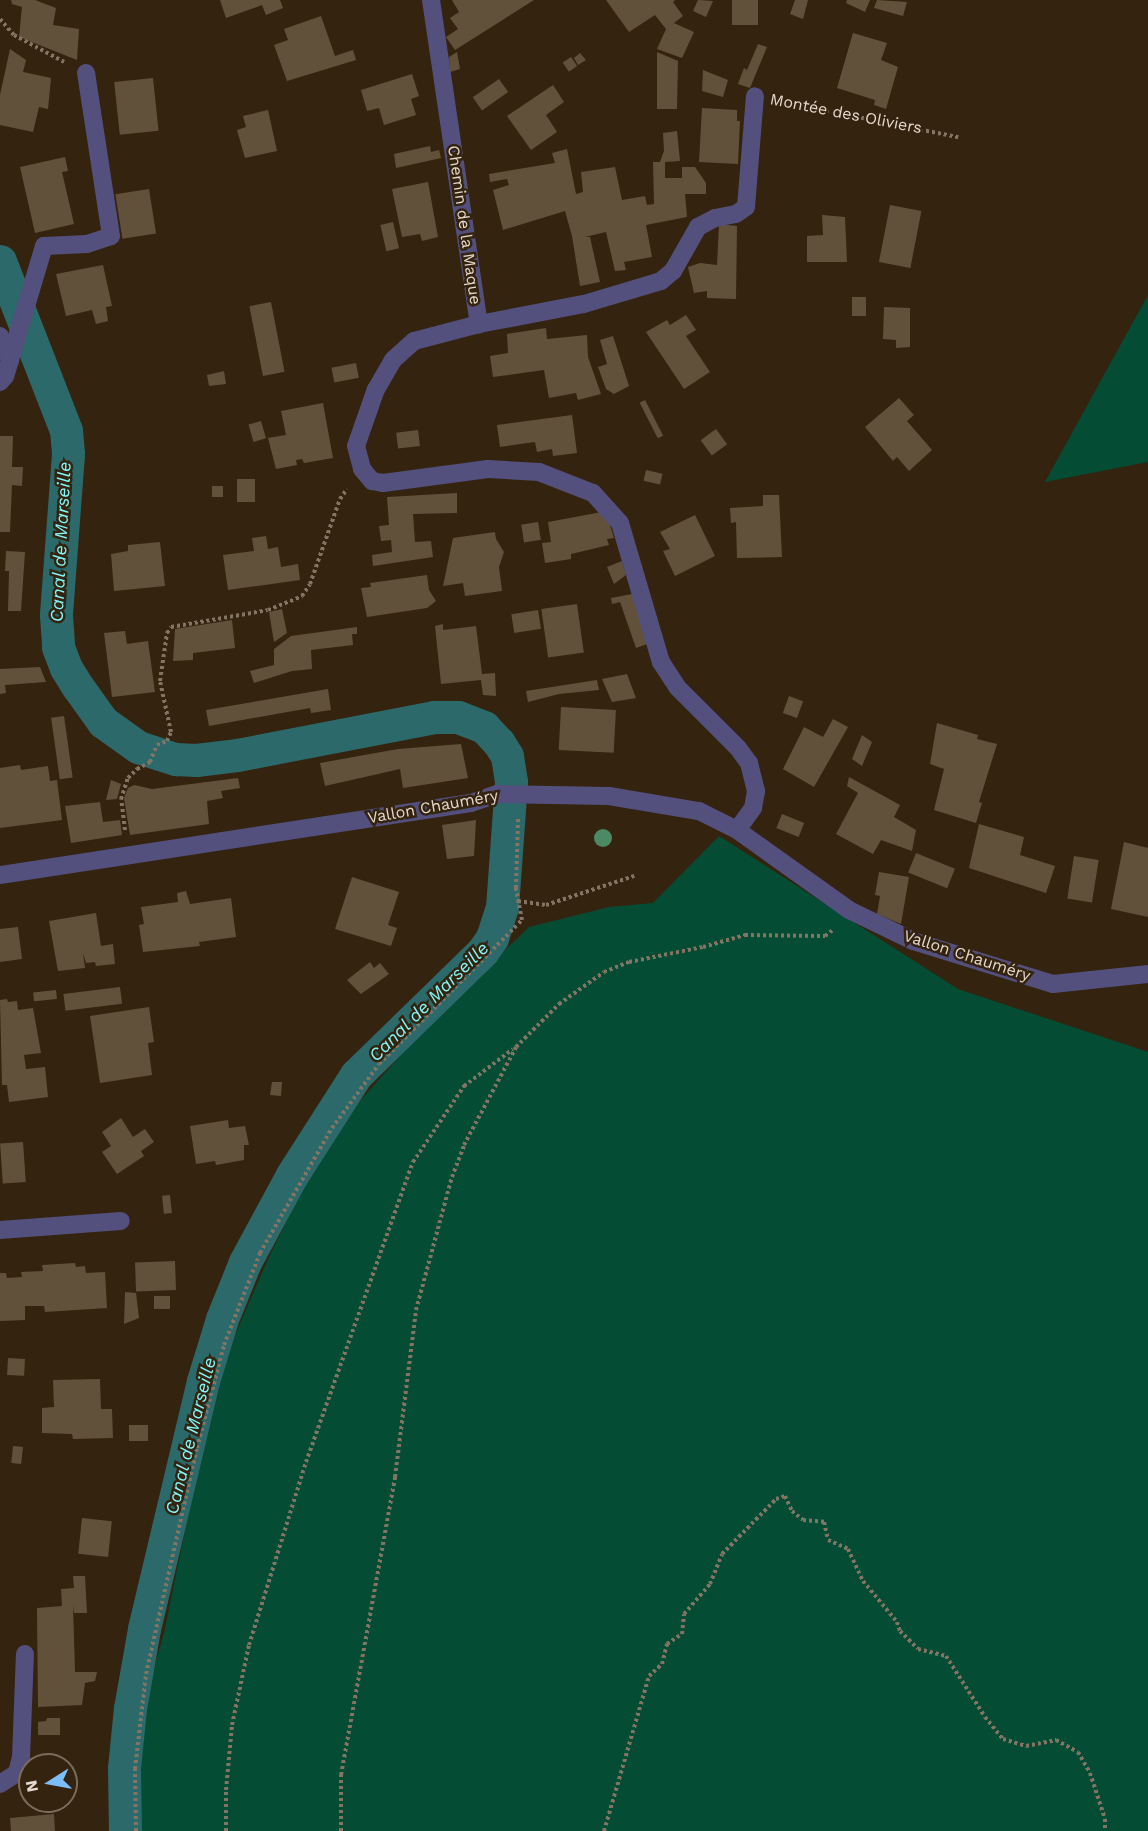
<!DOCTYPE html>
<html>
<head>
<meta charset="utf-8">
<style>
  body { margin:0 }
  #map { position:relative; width:1148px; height:1831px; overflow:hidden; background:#34230f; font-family:"Work Sans",sans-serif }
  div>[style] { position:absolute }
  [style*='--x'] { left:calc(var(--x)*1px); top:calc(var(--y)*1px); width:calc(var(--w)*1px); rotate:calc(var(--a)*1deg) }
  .green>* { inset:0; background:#054c35 }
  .canal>* { height:33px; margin:-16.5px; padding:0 16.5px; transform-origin:16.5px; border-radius:16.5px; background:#2c696a }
  .building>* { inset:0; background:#62513a; transform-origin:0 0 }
  .path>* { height:4px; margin-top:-2px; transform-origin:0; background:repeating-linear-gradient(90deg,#837564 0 3px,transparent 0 6px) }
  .minor>* { height:18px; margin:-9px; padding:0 9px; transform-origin:9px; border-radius:9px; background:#53507e }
  .trees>* { width:18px; height:18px; margin:-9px; border-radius:50%; background:#4c8965 }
  span { translate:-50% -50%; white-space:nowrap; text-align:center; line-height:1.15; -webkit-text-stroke:5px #34230f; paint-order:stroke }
  .street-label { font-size:16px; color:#e4d9cc }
  .water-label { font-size:18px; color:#81f8fa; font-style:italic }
  .north { position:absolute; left:18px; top:1753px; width:60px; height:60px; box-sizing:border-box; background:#34230f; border:2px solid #7a6c5b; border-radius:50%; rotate:259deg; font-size:16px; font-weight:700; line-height:24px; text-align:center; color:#e4d9cc }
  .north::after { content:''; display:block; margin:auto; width:21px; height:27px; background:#7cbef9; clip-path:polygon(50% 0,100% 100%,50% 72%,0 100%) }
</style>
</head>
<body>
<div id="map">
  <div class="green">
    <div style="clip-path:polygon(1148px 295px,1148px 462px,1045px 482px)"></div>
    <div style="clip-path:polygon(719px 836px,958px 989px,1148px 1052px,1148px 1831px,139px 1831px,130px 1753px,164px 1633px,210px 1409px,235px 1335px,269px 1257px,310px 1174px,360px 1101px,432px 1020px,529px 927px,609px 907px,653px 903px)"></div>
  </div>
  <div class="canal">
    <div style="--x:0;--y:261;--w:181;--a:68.7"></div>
    <div style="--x:66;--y:430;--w:24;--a:85"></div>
    <div style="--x:68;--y:454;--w:161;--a:94.3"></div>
    <div style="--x:56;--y:615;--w:32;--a:86"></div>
    <div style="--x:58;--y:647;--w:22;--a:69"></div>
    <div style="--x:66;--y:668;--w:22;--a:58"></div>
    <div style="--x:78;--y:687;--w:43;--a:54.5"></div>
    <div style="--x:103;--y:722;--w:43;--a:35.5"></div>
    <div style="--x:138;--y:747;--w:40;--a:18"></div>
    <div style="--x:176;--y:759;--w:20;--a:3"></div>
    <div style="--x:196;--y:760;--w:41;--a:-7"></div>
    <div style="--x:237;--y:755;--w:201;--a:-10.9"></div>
    <div style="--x:434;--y:717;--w:24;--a:0"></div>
    <div style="--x:458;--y:717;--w:28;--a:21"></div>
    <div style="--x:484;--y:727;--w:22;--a:47"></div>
    <div style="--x:499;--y:743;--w:15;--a:58"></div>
    <div style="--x:507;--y:756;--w:26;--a:81"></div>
    <div style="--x:511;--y:782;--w:125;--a:94.1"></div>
    <div style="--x:502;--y:907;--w:33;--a:108"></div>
    <div style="--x:492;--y:938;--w:16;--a:125"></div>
    <div style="--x:483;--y:951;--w:177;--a:135.7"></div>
    <div style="--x:356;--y:1075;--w:119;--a:122.6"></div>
    <div style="--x:292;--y:1175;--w:99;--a:118.4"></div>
    <div style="--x:245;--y:1262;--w:61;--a:112"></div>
    <div style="--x:222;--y:1319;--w:65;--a:107"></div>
    <div style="--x:203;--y:1381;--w:255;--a:103.4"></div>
    <div style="--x:144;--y:1629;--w:80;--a:100"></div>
    <div style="--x:130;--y:1708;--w:60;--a:95.7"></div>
    <div style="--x:124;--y:1768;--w:63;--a:89.1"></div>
  </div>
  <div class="building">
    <div style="clip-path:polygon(11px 0,35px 0,56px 8px,53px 25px,79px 29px,77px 60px,19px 37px,22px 7px,12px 4px)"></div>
    <div style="clip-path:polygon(220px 0,280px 0,283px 8px,266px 15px,262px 5px,226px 18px)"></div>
    <div style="clip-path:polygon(452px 0,534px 0,455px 50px,446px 37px,458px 29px,450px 18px,459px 12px)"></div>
    <div style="clip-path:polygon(606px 0,675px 0,673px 2px,683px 16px,674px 23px,694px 32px,682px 58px,657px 49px,666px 29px,655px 15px,629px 32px)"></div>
    <div style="clip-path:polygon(698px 0,713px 1px,706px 17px,693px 11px)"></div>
    <div style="left:732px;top:0;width:26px;height:25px"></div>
    <div style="clip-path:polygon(795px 0,808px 0,803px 19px,790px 14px)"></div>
    <div style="clip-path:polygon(847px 0,870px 0,865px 12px,846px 3px)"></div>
    <div style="clip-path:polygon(877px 0,907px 2px,903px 16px,874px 8px)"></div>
    <div style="clip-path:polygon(321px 16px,335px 56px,353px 50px,356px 60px,287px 81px,274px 45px,288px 40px,284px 29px)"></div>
    <div style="clip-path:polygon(853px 33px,887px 43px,881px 60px,898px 67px,886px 109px,874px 105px,875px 100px,837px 88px)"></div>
    <div style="clip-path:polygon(758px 44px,767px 47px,750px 88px,738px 84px,744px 68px,747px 70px)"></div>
    <div style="clip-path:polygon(10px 49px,26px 60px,23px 72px,51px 78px,48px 109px,39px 107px,33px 132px,0 125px,0 95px)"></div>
    <div style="clip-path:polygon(457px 52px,460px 69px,450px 72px,449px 57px)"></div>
    <div style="clip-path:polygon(657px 52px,678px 61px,677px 109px,657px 109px)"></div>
    <div style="clip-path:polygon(580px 53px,586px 60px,578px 65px,574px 58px)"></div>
    <div style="left:571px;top:57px;width:11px;height:10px;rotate:56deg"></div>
    <div style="clip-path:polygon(703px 70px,728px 80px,723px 97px,702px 91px)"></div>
    <div style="clip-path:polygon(412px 74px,419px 96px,411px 99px,416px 115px,384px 125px,379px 108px,367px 111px,361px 90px)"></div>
    <div style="left:153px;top:78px;width:53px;height:39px;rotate:84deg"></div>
    <div style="left:499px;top:79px;width:16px;height:32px;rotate:55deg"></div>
    <div style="clip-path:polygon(553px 85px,564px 102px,546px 115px,557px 132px,531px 150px,507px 116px)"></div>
    <div style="clip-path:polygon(702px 108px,737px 110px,737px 121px,740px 121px,738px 164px,699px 162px)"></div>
    <div style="clip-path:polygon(268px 110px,277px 151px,245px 158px,237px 130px,246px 127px,243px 116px)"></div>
    <div style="clip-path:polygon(677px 131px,680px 161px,665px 162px,665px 178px,682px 178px,682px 167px,695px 167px,706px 183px,706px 194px,685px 194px,687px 217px,646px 225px,652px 257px,624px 262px,626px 270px,615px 271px,606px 232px,585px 237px,590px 237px,600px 282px,580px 286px,572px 236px,565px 211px,503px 230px,493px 190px,509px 185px,507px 179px,490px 182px,489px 174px,555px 163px,552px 153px,567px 149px,576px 194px,583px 192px,581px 172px,615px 167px,622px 200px,645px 196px,647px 205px,654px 204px,653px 162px,660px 162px,664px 151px,663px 133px)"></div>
    <div style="clip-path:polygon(430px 146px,431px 152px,439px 150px,441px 158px,396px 168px,394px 154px)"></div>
    <div style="clip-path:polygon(65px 157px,68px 171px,62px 172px,74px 224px,35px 233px,20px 167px)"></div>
    <div style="clip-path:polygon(428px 182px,438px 237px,422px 241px,420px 234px,402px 237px,392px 189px)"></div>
    <div style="left:149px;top:189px;width:45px;height:34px;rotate:81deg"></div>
    <div style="left:890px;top:205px;width:32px;height:58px;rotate:11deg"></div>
    <div style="clip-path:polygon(822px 215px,845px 217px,847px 262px,807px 262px,807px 236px,823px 235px)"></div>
    <div style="left:393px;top:222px;width:27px;height:13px;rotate:77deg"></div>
    <div style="clip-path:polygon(719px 224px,737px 226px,736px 299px,707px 298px,707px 291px,694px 293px,688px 267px,700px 263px,717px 265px)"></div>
    <div style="clip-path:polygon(103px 265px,112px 306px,106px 307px,108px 321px,96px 324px,92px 310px,66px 316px,56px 274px)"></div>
    <div style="left:852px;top:297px;width:14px;height:19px"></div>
    <div style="left:271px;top:302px;width:71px;height:22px;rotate:79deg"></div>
    <div style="clip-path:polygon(884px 307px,910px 308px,910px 347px,896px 348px,896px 340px,883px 339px)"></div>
    <div style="clip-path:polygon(686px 315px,696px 330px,686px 336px,710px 372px,684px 389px,646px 332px,667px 320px,670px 325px)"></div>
    <div style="clip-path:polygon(546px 328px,547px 339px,587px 335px,588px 357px,601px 394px,578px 400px,576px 393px,549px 398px,544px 370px,493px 377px,490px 356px,508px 353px,507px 334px)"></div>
    <div style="clip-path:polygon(613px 336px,629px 386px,614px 394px,606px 389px,598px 367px,607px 364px,600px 340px)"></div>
    <div style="left:356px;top:363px;width:15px;height:25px;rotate:79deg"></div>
    <div style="clip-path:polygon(224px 371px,226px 384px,209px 386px,207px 375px)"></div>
    <div style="clip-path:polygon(899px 398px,914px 415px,907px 421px,932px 450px,909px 471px,897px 457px,893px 461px,865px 427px)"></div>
    <div style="left:645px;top:400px;width:40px;height:6px;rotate:63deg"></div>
    <div style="clip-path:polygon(323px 403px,333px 458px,304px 463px,302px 459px,296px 460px,297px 465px,276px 469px,268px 438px,286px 435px,281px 411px)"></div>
    <div style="clip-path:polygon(572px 415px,577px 453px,553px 456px,552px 449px,537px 452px,535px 442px,500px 447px,497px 425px)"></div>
    <div style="left:261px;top:421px;width:18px;height:13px;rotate:74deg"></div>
    <div style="left:716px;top:429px;width:19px;height:19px;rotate:54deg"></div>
    <div style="left:418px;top:430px;width:16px;height:22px;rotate:83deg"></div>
    <div style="clip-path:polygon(0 436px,13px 436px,12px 467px,23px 467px,22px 486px,12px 485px,10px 532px,0 532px)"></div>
    <div style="left:646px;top:470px;width:17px;height:11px;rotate:13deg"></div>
    <div style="left:237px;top:479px;width:18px;height:23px"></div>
    <div style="left:212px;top:486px;width:11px;height:11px"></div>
    <div style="clip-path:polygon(457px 493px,457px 513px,413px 514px,415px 542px,431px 541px,433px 557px,373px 566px,372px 555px,392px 552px,391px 540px,381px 541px,379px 526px,389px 525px,387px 497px)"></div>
    <div style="clip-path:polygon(763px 495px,779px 495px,782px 557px,737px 558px,736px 522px,731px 523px,730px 508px,763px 506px)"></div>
    <div style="clip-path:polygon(602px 512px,607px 516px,614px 538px,607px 539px,609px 545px,571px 554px,571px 559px,545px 563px,542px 543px,551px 542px,548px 522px)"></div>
    <div style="clip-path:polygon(695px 515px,715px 556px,675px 576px,663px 551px,670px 549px,660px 532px)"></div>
    <div style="left:538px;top:522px;width:18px;height:17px;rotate:81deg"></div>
    <div style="clip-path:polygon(495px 532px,496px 539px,504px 552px,499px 567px,502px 591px,465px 596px,463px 583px,443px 586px,453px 538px)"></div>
    <div style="clip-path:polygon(266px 536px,268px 549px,278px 547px,281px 567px,298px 564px,300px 580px,228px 590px,223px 555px,254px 551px,252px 538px)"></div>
    <div style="clip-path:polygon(160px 542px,165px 586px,114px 591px,111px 554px,128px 551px,128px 545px)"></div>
    <div style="clip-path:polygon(6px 551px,25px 552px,21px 611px,8px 611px,9px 571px,5px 571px)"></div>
    <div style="clip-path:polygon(622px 561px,626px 575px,614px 584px,607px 567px)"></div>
    <div style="clip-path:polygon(427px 575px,429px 590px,436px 601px,427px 608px,367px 617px,361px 588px,371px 587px,370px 583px)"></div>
    <div style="clip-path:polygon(632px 594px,650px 643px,636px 648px,620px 602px,612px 604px,611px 598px)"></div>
    <div style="left:577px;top:604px;width:49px;height:36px;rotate:82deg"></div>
    <div style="clip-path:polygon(282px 609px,287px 633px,274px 642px,269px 612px)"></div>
    <div style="left:538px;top:610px;width:19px;height:27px;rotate:81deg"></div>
    <div style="clip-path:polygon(232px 620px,235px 648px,193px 653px,193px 660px,173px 661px,175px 629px)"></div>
    <div style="clip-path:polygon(443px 624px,443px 630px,476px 626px,482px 674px,495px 673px,496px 696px,483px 695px,481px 680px,441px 684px,435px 626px)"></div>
    <div style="clip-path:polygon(357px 627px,357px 634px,352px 634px,353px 645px,311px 650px,312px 669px,292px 671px,254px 683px,250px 671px,274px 665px,274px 649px,291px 636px)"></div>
    <div style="clip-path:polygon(125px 631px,127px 644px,148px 641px,155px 692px,112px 697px,104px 633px)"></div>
    <div style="clip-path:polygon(40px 667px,46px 682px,5px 685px,6px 693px,0 694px,0 669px)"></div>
    <div style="clip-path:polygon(627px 674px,636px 698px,612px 702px,602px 679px)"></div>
    <div style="clip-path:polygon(597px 680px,599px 690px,559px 694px,528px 702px,526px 691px)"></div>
    <div style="clip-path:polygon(328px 689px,331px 710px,311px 713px,310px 708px,209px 726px,206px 710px)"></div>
    <div style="left:789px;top:696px;width:15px;height:18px;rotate:20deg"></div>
    <div style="left:561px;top:707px;width:55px;height:43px;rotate:3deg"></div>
    <div style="left:64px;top:716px;width:62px;height:13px;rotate:82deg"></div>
    <div style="clip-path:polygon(833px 719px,848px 727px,814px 787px,783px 769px,804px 727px,823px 737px)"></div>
    <div style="clip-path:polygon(937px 723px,978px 735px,977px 739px,997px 744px,979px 802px,982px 803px,976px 823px,934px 810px,944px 769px,930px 764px)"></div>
    <div style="clip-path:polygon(862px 735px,872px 742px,862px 766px,852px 759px)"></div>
    <div style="clip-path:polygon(461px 744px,468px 778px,403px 788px,400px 769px,325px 786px,320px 763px,398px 749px)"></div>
    <div style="clip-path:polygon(20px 765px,21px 770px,48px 766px,50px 781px,57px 780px,62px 820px,0 828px,0 768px)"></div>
    <div style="clip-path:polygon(849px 777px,900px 805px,894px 817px,916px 830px,912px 851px,881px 840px,873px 854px,836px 834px,858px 793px,847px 786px)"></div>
    <div style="clip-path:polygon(238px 778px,240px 788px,221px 791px,223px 798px,207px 801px,209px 824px,130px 835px,124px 798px,128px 788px,134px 785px,152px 789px)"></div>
    <div style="clip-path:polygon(111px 780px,121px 784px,117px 799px,106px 800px)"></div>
    <div style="clip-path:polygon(100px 802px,103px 822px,120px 820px,122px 835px,71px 843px,65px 806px)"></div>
    <div style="left:782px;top:814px;width:24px;height:15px;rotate:22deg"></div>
    <div style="clip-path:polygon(476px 820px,474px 856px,447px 859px,442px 825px)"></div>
    <div style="clip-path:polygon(979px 824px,1024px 837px,1020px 855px,1055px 866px,1046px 893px,969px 868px)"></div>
    <div style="clip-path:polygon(1124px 842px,1148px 848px,1148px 917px,1111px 909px)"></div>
    <div style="left:916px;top:853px;width:42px;height:21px;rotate:22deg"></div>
    <div style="left:1074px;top:856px;width:25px;height:43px;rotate:9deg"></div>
    <div style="clip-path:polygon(879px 872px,909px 877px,901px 924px,877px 914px,880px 896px,875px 895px)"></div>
    <div style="clip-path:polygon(352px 877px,399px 892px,388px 925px,397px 928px,391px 946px,335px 929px)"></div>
    <div style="clip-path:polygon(186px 891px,190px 904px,231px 898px,236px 937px,199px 942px,200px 946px,143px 952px,139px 925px,144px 924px,141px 907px,178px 902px,177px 893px)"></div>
    <div style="clip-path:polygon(96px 913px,101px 946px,113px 944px,115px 964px,96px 966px,95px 962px,86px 963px,83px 953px,85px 968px,58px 971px,49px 921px)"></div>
    <div style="clip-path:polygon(18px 927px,22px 959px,0 962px,0 929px)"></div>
    <div style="clip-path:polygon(370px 962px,374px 968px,380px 963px,389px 974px,361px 994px,347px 980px)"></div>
    <div style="left:120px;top:987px;width:17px;height:57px;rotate:83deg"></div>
    <div style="left:56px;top:990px;width:9px;height:23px;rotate:84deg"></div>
    <div style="clip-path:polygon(7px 999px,8px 1002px,17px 1001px,18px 1010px,33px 1008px,41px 1053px,24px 1055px,26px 1069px,45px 1067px,48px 1097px,9px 1102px,7px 1085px,2px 1085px,0 1000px)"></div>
    <div style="clip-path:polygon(149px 1007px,154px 1042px,148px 1043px,152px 1075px,100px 1083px,90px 1016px)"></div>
    <div style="clip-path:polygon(272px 1082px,282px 1082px,281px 1096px,270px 1095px)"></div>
    <div style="clip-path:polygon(121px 1118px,133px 1137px,145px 1129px,154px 1142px,141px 1151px,144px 1156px,117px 1174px,102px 1152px,111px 1146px,102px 1132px)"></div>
    <div style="clip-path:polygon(228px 1120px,229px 1128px,245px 1126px,249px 1145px,244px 1145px,244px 1160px,216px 1165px,215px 1161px,196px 1164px,190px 1126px)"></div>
    <div style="left:23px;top:1142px;width:40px;height:23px;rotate:86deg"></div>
    <div style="left:170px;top:1195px;width:18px;height:8px;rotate:84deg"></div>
    <div style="left:175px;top:1261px;width:29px;height:40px;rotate:88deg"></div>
    <div style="clip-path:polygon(75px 1263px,76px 1267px,85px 1266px,86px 1273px,105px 1272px,107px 1308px,45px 1312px,44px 1306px,25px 1306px,25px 1320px,0 1321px,0 1273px,6px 1273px,7px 1278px,22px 1277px,21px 1272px,43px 1271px,42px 1265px)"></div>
    <div style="clip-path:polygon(125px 1292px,136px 1293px,139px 1318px,124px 1324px)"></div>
    <div style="left:154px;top:1296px;width:16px;height:13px"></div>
    <div style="left:8px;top:1358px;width:17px;height:17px;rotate:3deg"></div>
    <div style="clip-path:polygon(100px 1379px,101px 1409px,112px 1409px,113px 1438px,73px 1439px,72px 1434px,42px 1433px,42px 1408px,54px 1407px,53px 1380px)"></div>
    <div style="left:129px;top:1425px;width:19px;height:16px"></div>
    <div style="left:13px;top:1446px;width:10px;height:17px;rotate:6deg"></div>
    <div style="left:82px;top:1518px;width:30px;height:36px;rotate:6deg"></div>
    <div style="clip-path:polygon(73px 1576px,85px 1576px,87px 1613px,74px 1613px,73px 1605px,75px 1672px,97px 1672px,95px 1681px,85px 1683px,82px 1705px,38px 1707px,37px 1608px,62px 1606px,61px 1589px,74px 1588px)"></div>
    <div style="clip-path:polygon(47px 1718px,60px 1718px,60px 1735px,38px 1735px,38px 1722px,46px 1721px)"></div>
    <div style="clip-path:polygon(54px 1814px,55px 1831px,11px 1831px,10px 1818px)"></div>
  </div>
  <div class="path">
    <div style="--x:0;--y:19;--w:21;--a:49"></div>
    <div style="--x:14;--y:35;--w:57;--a:28.4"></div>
    <div style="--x:779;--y:101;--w:183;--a:11.4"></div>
    <div style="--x:125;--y:830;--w:31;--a:-97"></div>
    <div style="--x:121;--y:799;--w:22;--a:-72"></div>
    <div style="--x:128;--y:778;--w:13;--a:-45"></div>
    <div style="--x:137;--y:769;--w:15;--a:-28"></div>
    <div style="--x:150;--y:762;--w:18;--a:-68"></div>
    <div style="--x:157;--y:745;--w:11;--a:-22"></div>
    <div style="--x:167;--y:741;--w:10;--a:-66"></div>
    <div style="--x:171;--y:732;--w:52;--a:-102.2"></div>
    <div style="--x:160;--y:681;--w:49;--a:-81.7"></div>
    <div style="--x:167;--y:633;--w:7;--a:-56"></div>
    <div style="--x:171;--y:627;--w:98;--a:-9.9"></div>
    <div style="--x:268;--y:610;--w:37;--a:-22"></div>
    <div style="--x:302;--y:596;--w:14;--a:-56"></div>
    <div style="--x:310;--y:584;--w:90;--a:-70.6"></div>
    <div style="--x:340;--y:499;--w:12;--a:-55"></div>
    <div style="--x:518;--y:901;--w:28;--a:8"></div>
    <div style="--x:546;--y:905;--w:93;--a:-18.2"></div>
    <div style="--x:136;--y:1831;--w:62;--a:-90.9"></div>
    <div style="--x:135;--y:1769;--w:96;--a:-83.4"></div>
    <div style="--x:146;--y:1674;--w:232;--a:-77.3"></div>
    <div style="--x:197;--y:1448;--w:106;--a:-75.3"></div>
    <div style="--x:224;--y:1345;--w:99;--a:-68.6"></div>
    <div style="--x:260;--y:1253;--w:144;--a:-60.1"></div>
    <div style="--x:332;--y:1128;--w:79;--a:-53.7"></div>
    <div style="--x:379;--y:1064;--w:203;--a:-45.2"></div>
    <div style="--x:522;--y:920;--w:33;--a:-101"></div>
    <div style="--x:516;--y:888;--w:69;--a:-88.3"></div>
    <div style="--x:226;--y:1831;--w:41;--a:-90"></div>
    <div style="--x:226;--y:1790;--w:65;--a:-84.7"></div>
    <div style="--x:232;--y:1725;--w:82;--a:-78"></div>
    <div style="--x:249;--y:1645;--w:192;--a:-72.7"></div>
    <div style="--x:306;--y:1462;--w:319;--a:-70.4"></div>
    <div style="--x:413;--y:1162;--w:92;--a:-56.1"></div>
    <div style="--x:464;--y:1086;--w:61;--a:-37.1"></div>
    <div style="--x:341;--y:1831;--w:56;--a:-90"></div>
    <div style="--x:341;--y:1775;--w:303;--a:-79.7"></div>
    <div style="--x:395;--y:1477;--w:168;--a:-82.8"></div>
    <div style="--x:416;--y:1310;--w:138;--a:-74.9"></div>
    <div style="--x:452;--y:1177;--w:34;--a:-69"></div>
    <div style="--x:464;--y:1145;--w:111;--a:-62"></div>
    <div style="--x:516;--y:1047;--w:61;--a:-45"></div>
    <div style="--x:559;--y:1004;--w:55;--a:-35.4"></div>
    <div style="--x:604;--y:972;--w:27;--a:-22"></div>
    <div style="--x:629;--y:962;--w:76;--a:-11.5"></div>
    <div style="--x:703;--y:947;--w:44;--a:-15.9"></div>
    <div style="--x:745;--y:935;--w:80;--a:0.7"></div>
    <div style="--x:825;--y:936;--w:11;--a:-38"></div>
    <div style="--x:604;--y:1831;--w:161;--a:-73.8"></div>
    <div style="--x:649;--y:1676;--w:18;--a:-43"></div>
    <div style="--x:662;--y:1664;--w:21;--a:-76"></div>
    <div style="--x:667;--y:1644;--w:18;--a:-34"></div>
    <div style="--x:682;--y:1634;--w:20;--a:-84"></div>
    <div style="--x:684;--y:1614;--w:40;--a:-49"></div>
    <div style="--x:710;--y:1584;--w:32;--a:-68"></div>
    <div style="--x:722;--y:1554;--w:77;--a:-45.5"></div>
    <div style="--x:776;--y:1499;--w:9;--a:-18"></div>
    <div style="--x:785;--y:1496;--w:17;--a:65"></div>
    <div style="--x:792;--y:1511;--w:14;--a:39"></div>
    <div style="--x:803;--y:1520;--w:21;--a:5"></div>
    <div style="--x:824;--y:1522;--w:18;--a:77"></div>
    <div style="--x:828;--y:1540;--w:22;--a:24"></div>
    <div style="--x:848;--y:1549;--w:35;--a:65"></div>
    <div style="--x:863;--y:1581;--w:53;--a:50.3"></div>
    <div style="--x:897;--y:1622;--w:9;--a:72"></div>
    <div style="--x:900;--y:1631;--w:25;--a:45"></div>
    <div style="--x:918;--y:1649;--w:29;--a:14"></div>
    <div style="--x:946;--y:1656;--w:72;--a:57.4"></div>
    <div style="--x:985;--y:1717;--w:28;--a:51"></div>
    <div style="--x:1003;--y:1739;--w:24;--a:17"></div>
    <div style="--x:1026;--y:1746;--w:31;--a:-11"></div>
    <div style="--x:1056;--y:1740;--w:25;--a:29"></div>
    <div style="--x:1078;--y:1752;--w:24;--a:60"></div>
    <div style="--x:1090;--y:1773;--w:48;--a:71.9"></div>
    <div style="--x:1105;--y:1819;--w:12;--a:90"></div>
  </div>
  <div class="minor">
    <div style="--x:431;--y:0;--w:328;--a:81.6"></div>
    <div style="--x:479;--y:324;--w:67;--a:165.3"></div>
    <div style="--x:414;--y:341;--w:28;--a:138"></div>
    <div style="--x:393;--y:360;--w:34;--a:120"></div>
    <div style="--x:376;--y:389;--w:60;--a:109.3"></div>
    <div style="--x:356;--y:446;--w:24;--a:75"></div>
    <div style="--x:362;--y:469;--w:16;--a:50"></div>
    <div style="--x:372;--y:481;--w:11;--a:10"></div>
    <div style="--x:383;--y:483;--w:106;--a:-7.6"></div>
    <div style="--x:488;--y:469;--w:51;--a:3.4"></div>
    <div style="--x:539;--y:472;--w:58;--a:21.3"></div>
    <div style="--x:593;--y:493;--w:40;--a:48"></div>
    <div style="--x:620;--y:523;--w:145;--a:73.6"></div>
    <div style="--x:661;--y:662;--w:30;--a:57"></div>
    <div style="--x:677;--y:687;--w:86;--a:45"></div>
    <div style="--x:738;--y:748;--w:19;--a:54"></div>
    <div style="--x:749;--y:763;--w:29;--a:76"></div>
    <div style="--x:756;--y:791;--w:17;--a:100"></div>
    <div style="--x:753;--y:808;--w:27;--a:126"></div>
    <div style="--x:479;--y:324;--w:107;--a:-10.8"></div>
    <div style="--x:584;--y:304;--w:80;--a:-16.6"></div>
    <div style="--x:661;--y:281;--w:16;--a:-40"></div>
    <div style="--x:673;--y:271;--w:51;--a:-60.4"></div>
    <div style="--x:698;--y:227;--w:19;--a:-28"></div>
    <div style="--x:715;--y:218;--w:21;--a:-11"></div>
    <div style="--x:736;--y:214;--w:12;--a:-35"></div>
    <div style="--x:746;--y:207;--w:111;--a:-85.4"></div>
    <div style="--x:0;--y:336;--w:26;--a:67"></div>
    <div style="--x:10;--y:360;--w:17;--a:107"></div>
    <div style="--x:5;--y:376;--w:8;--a:130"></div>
    <div style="--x:10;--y:360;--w:119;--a:-73.4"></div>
    <div style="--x:44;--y:246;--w:43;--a:-2.7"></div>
    <div style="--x:87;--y:244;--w:25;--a:-18"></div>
    <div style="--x:111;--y:236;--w:165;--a:-98.7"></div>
    <div style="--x:0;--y:875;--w:476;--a:-8.7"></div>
    <div style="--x:471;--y:803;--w:28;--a:-19"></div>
    <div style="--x:497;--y:794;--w:112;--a:1"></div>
    <div style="--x:609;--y:796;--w:91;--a:9.5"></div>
    <div style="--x:699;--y:811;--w:42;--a:26.6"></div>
    <div style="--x:737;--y:830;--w:138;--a:35.5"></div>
    <div style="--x:849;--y:910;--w:71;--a:25.8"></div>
    <div style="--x:913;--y:941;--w:146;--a:17.1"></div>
    <div style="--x:1053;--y:984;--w:96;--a:-6"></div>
    <div style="--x:0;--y:1230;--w:121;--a:-4.3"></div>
    <div style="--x:0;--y:1784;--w:20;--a:-33"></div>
    <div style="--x:17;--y:1773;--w:16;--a:-76"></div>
    <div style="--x:21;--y:1757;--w:103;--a:-87.8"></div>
  </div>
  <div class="trees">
    <div style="left:603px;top:838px"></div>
  </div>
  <div class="street-label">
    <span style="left:846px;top:114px;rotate:11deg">Montée des Oliviers</span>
    <span style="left:464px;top:225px;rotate:82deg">Chemin de la Maque</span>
    <span style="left:433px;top:807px;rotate:-10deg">Vallon Chauméry</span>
    <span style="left:967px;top:956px;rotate:18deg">Vallon Chauméry</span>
  </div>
  <div class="water-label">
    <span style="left:61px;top:542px;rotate:-87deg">Canal de Marseille</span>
    <span style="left:429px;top:1002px;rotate:-45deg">Canal de Marseille</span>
    <span style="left:191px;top:1436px;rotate:-76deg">Canal de Marseille</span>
  </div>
  <div class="north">N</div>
</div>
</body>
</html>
